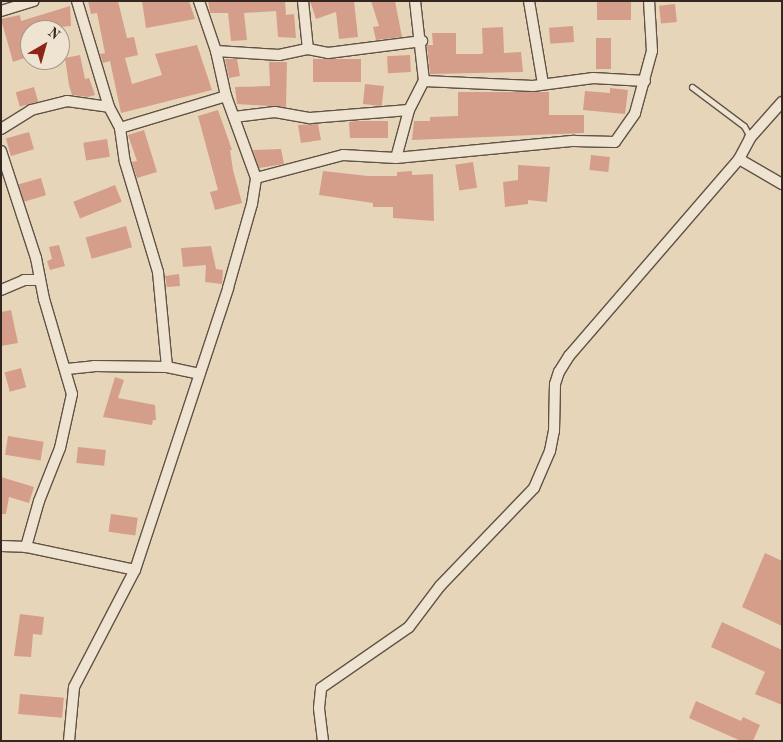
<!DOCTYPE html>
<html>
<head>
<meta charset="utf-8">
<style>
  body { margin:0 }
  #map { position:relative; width:783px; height:742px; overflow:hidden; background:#e7d5ba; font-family:"Old Standard TT",serif }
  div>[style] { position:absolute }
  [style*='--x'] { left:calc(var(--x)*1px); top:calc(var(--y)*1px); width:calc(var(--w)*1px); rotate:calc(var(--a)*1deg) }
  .building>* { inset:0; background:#d49e8a; transform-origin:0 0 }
  .roads { filter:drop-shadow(1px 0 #605246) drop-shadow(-1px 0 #605246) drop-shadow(0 1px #605246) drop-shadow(0 -1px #605246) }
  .lane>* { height:5px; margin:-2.5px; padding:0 2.5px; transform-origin:2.5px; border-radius:2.5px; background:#efe4d2 }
  .street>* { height:10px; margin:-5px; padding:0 5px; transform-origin:5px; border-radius:5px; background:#efe4d2 }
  span { translate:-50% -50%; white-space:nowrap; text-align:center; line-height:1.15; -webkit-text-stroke:4px #efe4d2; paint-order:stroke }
  .frame { position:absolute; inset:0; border:2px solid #33271f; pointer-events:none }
  .north { position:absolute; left:20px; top:20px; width:50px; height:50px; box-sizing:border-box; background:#efe4d2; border:1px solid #a4988a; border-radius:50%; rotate:38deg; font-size:14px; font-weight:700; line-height:20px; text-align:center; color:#33271f }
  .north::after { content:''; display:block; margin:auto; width:18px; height:22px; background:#8f2418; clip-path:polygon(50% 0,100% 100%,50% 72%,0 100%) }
</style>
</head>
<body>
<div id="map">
  <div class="building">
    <div style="clip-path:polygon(88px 1px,118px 1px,127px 38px,134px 37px,138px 55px,125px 58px,132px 84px,162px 75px,155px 54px,197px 45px,212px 90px,121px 113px,110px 61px,103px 63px,100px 54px,105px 53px,97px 13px,91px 14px)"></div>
    <div style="clip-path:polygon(142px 1px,189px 1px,195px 19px,146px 28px)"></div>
    <div style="clip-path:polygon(208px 1px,285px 1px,286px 15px,294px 14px,296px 38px,278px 37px,276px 11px,244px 13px,247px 40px,231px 41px,228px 13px,210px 13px)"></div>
    <div style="clip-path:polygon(310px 1px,354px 1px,358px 37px,339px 39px,336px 12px,316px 19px)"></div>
    <div style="clip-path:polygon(371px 1px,395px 1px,402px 37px,376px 40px,373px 27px,379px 26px)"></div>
    <div style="left:597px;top:1px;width:34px;height:19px"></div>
    <div style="left:675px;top:4px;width:18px;height:16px;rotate:84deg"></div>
    <div style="clip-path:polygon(70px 6px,71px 26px,30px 30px,30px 56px,13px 62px,1px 19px,20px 15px,21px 21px)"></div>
    <div style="left:573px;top:26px;width:16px;height:24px;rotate:86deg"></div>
    <div style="clip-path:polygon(503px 27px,504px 53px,521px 52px,523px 72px,430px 74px,427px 45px,433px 45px,432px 33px,456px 33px,456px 54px,481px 54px,483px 53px,482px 28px)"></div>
    <div style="left:596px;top:38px;width:15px;height:31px"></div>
    <div style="clip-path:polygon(80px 55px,85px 79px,89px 78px,95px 95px,88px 97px,72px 95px,69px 85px,65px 58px)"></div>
    <div style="left:410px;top:55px;width:17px;height:23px;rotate:87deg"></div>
    <div style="clip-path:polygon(225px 59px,237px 59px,240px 76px,229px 78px)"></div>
    <div style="left:313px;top:59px;width:48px;height:23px"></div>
    <div style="clip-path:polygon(269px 62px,287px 62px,286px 107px,237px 104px,235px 87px,270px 86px)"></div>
    <div style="left:365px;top:84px;width:19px;height:20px;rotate:6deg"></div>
    <div style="left:34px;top:87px;width:15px;height:19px;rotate:74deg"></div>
    <div style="clip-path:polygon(610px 88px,628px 90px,625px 114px,583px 110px,585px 91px,610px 93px)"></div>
    <div style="clip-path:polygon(458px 92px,549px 92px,549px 115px,584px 115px,584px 133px,412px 140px,414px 121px,430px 121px,430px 117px,458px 116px)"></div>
    <div style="clip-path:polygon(218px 110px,232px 150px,230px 150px,233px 170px,242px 203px,215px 210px,210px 192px,218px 190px,198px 116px)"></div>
    <div style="clip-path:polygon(357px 121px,388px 121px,388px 138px,350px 138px,349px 122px)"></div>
    <div style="clip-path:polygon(318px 124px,321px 140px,301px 143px,298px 125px)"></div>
    <div style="clip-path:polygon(144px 130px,157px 172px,137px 178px,132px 162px,137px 161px,128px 135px)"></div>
    <div style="left:29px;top:132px;width:18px;height:24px;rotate:74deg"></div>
    <div style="left:107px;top:139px;width:18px;height:24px;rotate:81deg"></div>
    <div style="clip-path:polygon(281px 149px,284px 164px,259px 168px,253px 150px)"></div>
    <div style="left:591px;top:155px;width:19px;height:15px;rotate:6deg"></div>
    <div style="left:473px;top:162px;width:26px;height:18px;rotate:81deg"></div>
    <div style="clip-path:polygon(518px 165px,550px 167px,547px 202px,528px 200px,528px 204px,505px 207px,503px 182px,518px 180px)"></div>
    <div style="clip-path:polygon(323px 171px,368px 176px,397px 176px,397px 172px,412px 171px,412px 175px,433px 174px,434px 221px,393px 218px,393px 207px,373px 207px,373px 203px,319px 195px)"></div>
    <div style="left:41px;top:178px;width:18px;height:23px;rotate:74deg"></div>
    <div style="left:115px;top:185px;width:18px;height:45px;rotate:68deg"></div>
    <div style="left:126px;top:226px;width:22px;height:42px;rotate:74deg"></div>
    <div style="clip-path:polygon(59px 245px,65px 266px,50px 270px,47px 261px,52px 259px,49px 247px)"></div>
    <div style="clip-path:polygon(211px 246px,216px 269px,223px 270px,222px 284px,205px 282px,206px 265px,183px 267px,181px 248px)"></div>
    <div style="clip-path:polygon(179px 274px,180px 286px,167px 287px,165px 276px)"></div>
    <div style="clip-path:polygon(11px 310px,18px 343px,1px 346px,1px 312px)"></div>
    <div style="left:21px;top:368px;width:20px;height:17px;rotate:75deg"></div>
    <div style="clip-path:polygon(115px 377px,124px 380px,118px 398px,155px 405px,156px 420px,153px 420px,152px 425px,103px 417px)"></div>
    <div style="left:8px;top:436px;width:36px;height:19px;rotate:9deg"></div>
    <div style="left:78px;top:447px;width:28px;height:16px;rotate:6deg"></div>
    <div style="clip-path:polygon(1px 477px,34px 487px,29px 503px,9px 497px,6px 514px,1px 514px)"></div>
    <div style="left:111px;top:514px;width:27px;height:18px;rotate:8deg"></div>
    <div style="clip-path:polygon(765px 553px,782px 561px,782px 626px,742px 607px)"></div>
    <div style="clip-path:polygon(20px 614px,44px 617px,42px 635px,33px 634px,31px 657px,14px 656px)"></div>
    <div style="clip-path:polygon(722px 622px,782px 650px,782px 705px,755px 694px,765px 672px,711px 647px)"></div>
    <div style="left:20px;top:694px;width:44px;height:20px;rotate:5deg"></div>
    <div style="clip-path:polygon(696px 701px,741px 721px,743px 717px,760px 725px,753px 741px,741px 741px,689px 718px)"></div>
  </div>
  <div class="roads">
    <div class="lane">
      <div style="--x:692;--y:87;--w:65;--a:36.9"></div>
      <div style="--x:744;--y:126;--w:13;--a:61"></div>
    </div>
    <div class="street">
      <div style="--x:77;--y:1;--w:111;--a:73.2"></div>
      <div style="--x:109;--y:107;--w:24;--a:62"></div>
      <div style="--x:120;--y:128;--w:34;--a:82"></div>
      <div style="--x:125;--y:162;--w:115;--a:73.3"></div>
      <div style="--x:158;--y:272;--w:95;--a:84.6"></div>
      <div style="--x:303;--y:1;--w:48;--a:84.1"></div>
      <div style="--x:529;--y:1;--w:84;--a:80.4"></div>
      <div style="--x:1;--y:11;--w:34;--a:-17"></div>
      <div style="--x:216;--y:51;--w:63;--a:3.6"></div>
      <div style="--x:279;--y:55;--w:30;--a:-12"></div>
      <div style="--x:308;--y:49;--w:20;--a:11"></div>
      <div style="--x:328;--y:53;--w:95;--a:-7.3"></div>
      <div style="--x:424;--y:81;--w:109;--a:2.6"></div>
      <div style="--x:533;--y:86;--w:61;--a:-7.6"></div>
      <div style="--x:593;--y:78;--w:52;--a:3.3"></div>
      <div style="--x:234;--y:117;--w:41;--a:-7"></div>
      <div style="--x:275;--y:112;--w:36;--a:10"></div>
      <div style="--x:310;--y:118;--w:99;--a:-4.6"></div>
      <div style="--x:120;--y:128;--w:111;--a:-16.8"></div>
      <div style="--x:1;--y:129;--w:36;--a:-32"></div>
      <div style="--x:31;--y:110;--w:37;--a:-14"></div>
      <div style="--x:67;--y:101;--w:42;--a:8.1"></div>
      <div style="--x:1;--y:151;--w:113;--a:71.9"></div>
      <div style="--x:36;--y:258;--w:42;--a:79"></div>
      <div style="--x:44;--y:299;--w:99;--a:73.6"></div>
      <div style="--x:72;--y:394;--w:55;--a:102.5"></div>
      <div style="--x:60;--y:448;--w:57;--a:111.6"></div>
      <div style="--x:39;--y:501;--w:48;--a:105.8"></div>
      <div style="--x:396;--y:158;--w:50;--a:-74.8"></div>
      <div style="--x:409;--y:110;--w:33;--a:-63"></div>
      <div style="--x:424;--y:81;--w:81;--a:-96.4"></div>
      <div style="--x:739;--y:159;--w:50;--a:30.2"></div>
      <div style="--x:256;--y:178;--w:90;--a:-14.8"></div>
      <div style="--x:343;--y:155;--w:53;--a:3.2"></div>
      <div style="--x:396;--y:158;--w:179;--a:-5.5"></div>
      <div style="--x:574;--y:141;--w:41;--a:1.4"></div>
      <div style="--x:615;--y:142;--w:35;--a:-55"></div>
      <div style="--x:635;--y:113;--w:64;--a:-74.7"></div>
      <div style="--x:652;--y:51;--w:50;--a:-93.4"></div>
      <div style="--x:1;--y:290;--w:25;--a:-23"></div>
      <div style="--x:24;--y:280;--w:16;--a:0"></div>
      <div style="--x:67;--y:369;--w:27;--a:-6"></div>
      <div style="--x:94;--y:366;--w:73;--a:0.8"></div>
      <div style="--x:167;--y:367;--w:33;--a:12"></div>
      <div style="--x:1;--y:546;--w:25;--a:2"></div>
      <div style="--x:26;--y:547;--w:111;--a:11.9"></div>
      <div style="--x:69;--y:741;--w:54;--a:-84.7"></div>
      <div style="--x:74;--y:687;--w:132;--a:-62.5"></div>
      <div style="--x:135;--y:570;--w:297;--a:-71.7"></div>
      <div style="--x:228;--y:288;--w:87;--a:-74.1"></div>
      <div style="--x:252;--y:204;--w:26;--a:-81"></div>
      <div style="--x:256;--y:178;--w:87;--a:-110.1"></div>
      <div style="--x:226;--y:96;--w:46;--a:-102.5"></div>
      <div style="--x:216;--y:51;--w:53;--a:-108.8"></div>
      <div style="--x:323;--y:741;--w:33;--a:-97"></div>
      <div style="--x:319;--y:708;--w:20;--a:-84"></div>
      <div style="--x:321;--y:688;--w:107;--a:-34.7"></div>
      <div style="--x:409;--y:627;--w:51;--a:-52.9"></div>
      <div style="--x:440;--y:586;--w:136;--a:-46.2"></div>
      <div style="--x:534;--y:488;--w:40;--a:-66.6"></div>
      <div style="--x:550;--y:451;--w:20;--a:-79"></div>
      <div style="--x:554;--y:431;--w:47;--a:-88.8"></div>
      <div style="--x:555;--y:384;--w:13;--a:-72"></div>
      <div style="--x:559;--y:372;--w:19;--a:-58"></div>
      <div style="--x:569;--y:356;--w:260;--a:-49.2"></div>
      <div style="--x:739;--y:159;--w:24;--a:-62"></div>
      <div style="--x:750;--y:138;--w:48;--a:-48.4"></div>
    </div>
  </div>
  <div class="frame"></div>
  <div class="north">N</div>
</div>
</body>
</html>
